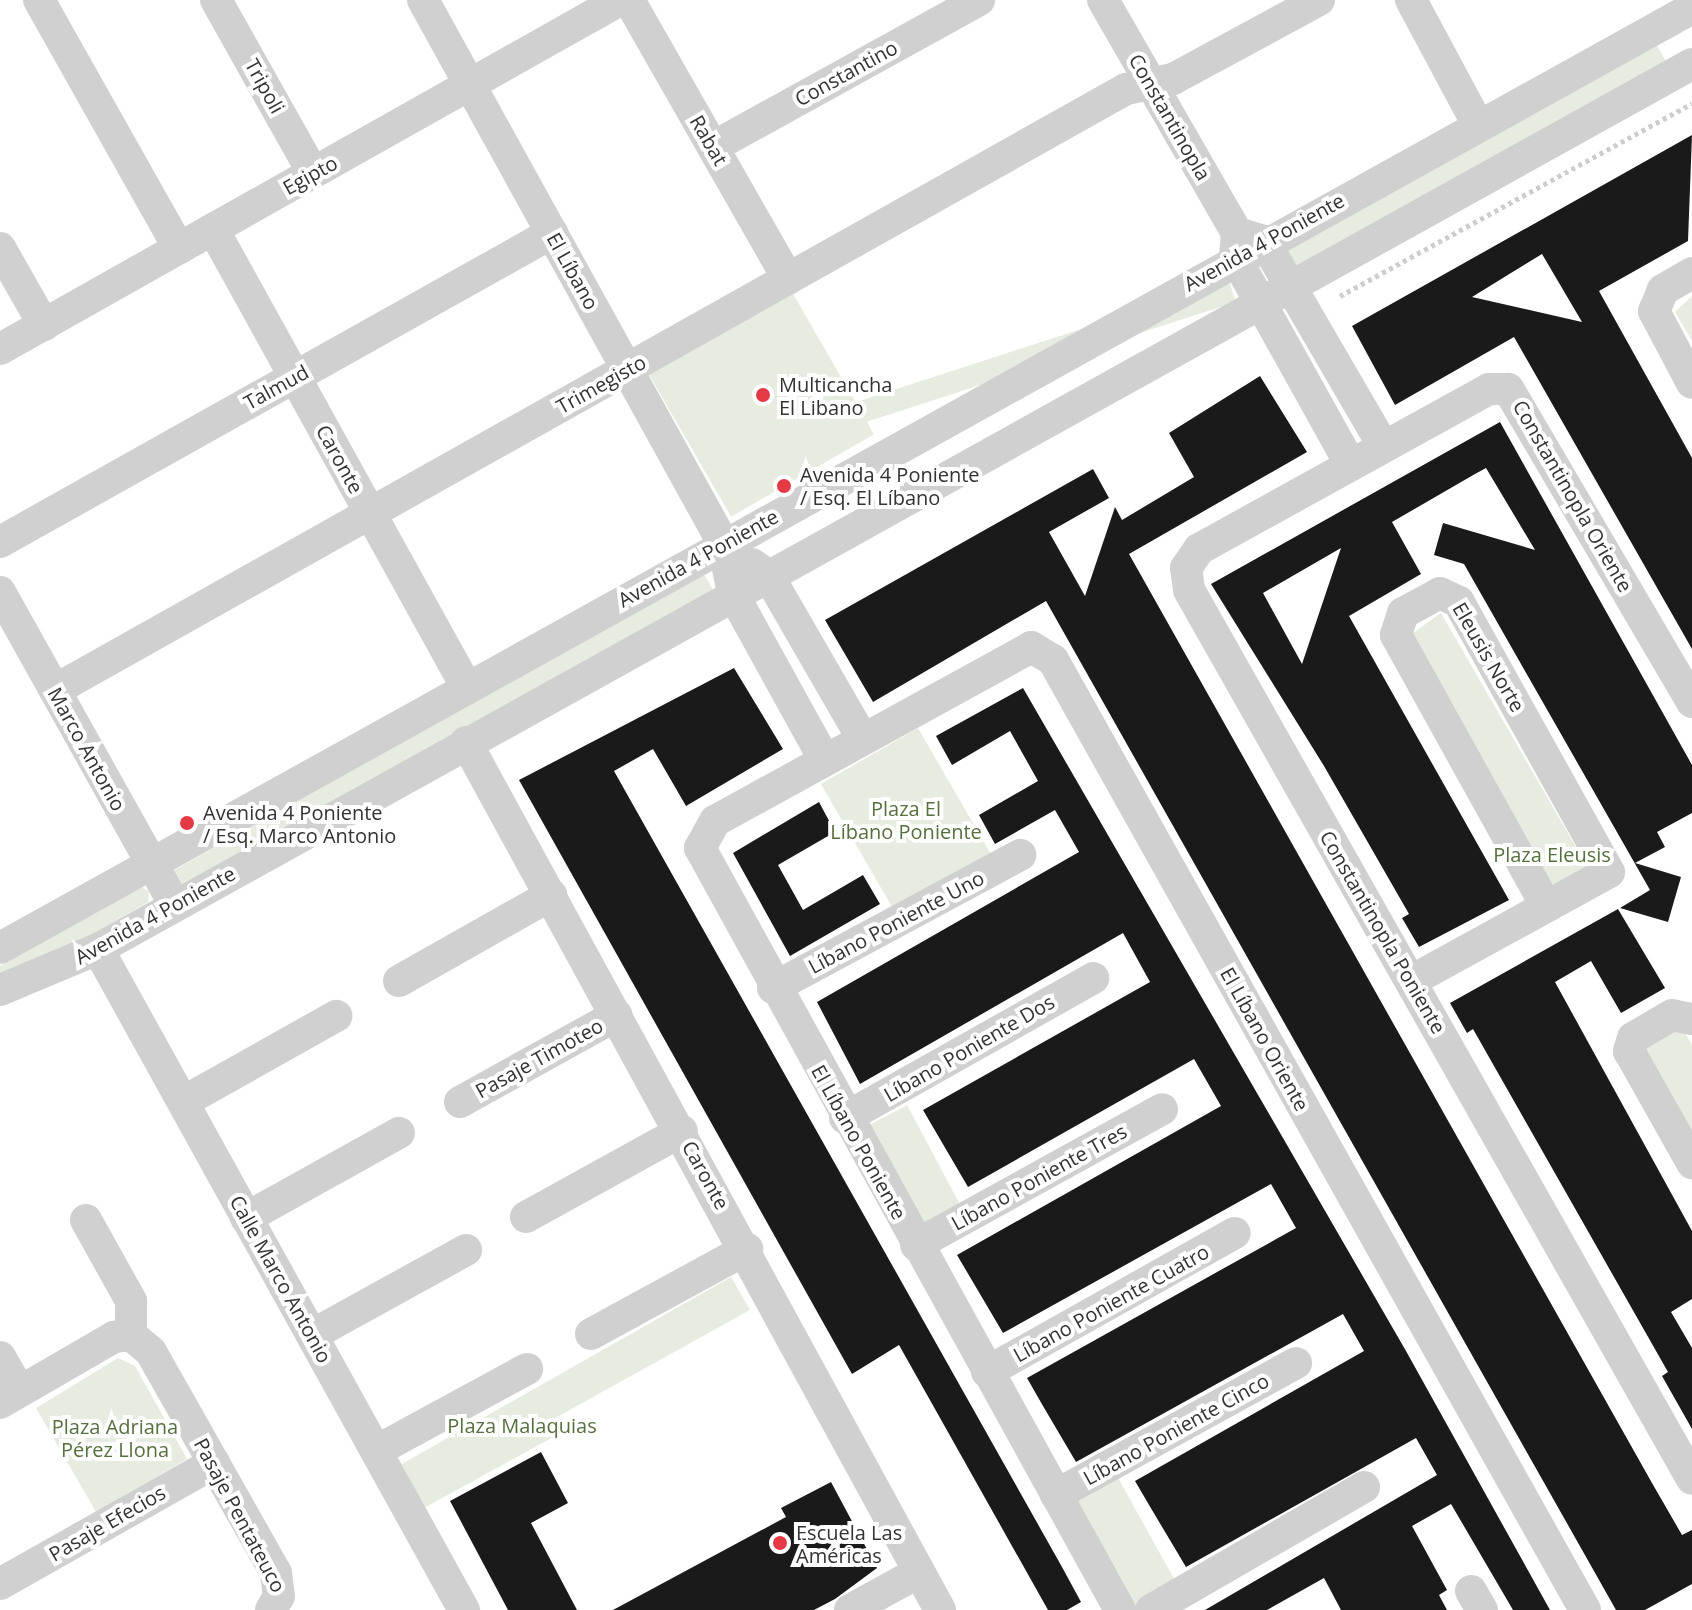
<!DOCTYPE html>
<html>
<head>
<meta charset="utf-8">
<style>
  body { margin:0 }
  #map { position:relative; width:1692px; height:1610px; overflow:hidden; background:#fff; font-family:"Open Sans",sans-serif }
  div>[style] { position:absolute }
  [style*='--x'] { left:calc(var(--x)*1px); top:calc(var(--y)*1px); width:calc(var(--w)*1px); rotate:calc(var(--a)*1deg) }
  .green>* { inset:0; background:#e6ecdf; transform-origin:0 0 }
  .building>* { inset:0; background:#1a1a1a }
  .path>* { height:5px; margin-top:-2.5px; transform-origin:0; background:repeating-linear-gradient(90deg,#cdcdcd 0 4px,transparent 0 8px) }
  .minor>* { height:32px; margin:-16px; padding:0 16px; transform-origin:16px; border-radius:16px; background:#d0d0d0 }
  .dots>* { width:22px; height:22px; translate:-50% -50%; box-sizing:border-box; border:4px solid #fff; border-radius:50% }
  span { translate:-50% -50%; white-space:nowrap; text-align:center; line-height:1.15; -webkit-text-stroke:8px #fff; paint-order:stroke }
  .street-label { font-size:20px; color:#333 }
  .poi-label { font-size:20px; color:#333 }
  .left { translate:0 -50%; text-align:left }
  .park-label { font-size:20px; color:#56703f }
</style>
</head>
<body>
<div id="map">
  <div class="green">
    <div style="left:1655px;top:42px;width:26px;height:431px;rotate:61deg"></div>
    <div style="left:1229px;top:281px;width:22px;height:554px;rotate:72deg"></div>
    <div style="left:789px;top:287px;width:170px;height:165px;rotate:60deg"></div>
    <div style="clip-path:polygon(1692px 296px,1692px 341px,1675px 312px)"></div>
    <div style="clip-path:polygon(702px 571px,715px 593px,176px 892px,166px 875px)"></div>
    <div style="clip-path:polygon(1441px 613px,1588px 868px,1544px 889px,1406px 638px)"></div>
    <div style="left:918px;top:728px;width:145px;height:112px;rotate:60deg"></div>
    <div style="clip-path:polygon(139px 886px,149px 891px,148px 902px,39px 965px,0 976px,0 966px)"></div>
    <div style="clip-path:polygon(1679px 1022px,1692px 1045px,1692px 1143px,1635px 1045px)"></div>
    <div style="left:907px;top:1105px;width:123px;height:42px;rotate:62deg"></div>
    <div style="clip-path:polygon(731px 1277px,750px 1310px,548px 1422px,555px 1436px,424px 1508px,402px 1464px)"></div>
    <div style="clip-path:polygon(118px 1358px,135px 1366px,187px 1459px,96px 1512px,36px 1408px)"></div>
    <div style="left:1117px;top:1476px;width:124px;height:52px;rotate:61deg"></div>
  </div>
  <div class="building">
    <div style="clip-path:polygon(evenodd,1692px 135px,1688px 241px,1599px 291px,1692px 458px,1692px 649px,1514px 337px,1395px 405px,1352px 326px,1692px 135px,1542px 254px,1582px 322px,1472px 297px,1542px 254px)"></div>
    <div style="clip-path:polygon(1260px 376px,1307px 452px,1129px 554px,1652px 1483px,1682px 1535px,1692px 1530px,1692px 1584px,1645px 1610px,1616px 1610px,1046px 601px,873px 702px,825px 620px,1093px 469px,1109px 498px,1049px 532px,1085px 596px,1115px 507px,1122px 520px,1194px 477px,1169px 433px)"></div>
    <div style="clip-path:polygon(evenodd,1500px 422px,1692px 765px,1692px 813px,1657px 832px,1665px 847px,1635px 863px,1681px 877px,1668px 922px,1620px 908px,1650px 890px,1464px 564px,1434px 555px,1443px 523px,1535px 550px,1486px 468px,1475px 474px,1392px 522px,1421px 574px,1349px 616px,1509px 900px,1419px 947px,1402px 918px,1409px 914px,1324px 766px,1211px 584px,1500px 422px,1341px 548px,1302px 664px,1263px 593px,1341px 548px)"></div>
    <div style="clip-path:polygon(734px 668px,783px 749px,686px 806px,653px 749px,614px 771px,1062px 1567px,1081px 1602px,1067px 1610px,1048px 1610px,899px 1345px,852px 1374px,519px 780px)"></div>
    <div style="clip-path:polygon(1023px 688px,1406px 1351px,1550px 1610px,1513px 1610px,1451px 1504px,1412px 1526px,1447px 1590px,1439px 1595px,1447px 1610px,1341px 1610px,1324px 1578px,1267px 1610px,1205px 1610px,1437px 1475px,1416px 1438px,1186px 1567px,1152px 1510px,1135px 1481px,1364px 1351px,1343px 1314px,1076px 1462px,1043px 1406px,1027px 1378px,1296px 1228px,1271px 1184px,1003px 1333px,957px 1255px,1221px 1106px,1194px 1059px,968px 1187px,923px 1110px,1150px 982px,1123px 933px,860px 1084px,817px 1002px,1079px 852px,1055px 810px,995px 844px,979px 815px,1038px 781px,1010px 731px,952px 765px,936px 736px)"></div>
    <div style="clip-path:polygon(819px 802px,835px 832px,778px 865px,803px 910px,863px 875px,880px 904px,790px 956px,733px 853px)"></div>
    <div style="clip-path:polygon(1618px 909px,1665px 988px,1621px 1013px,1591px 961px,1555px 982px,1692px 1231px,1692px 1299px,1671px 1312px,1692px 1348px,1692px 1429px,1662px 1376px,1668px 1372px,1473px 1029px,1467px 1033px,1450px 1003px)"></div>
    <div style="clip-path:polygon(541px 1452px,568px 1503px,531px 1523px,577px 1610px,508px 1610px,450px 1501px)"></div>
    <div style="clip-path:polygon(831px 1482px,877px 1568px,835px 1599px,814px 1610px,613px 1610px,786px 1517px,781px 1508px)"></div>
  </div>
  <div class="path">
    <div style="--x:1340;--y:296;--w:401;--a:-28.7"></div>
  </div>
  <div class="minor">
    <div style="--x:39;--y:0;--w:285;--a:60.6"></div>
    <div style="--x:216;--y:0;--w:198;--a:60.7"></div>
    <div style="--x:423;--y:0;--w:620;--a:61.08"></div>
    <div style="--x:723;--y:543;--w:52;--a:78.9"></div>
    <div style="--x:733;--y:594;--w:188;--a:61.1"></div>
    <div style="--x:629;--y:0;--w:321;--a:60.3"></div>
    <div style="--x:1103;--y:0;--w:269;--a:60.1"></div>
    <div style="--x:1237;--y:233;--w:24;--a:95"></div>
    <div style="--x:1235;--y:257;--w:238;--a:60.9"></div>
    <div style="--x:1411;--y:0;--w:142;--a:61.8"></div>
    <div style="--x:713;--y:147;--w:304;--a:-28.9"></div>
    <div style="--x:213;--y:229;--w:525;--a:61.04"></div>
    <div style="--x:1244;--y:235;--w:21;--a:17"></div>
    <div style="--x:1264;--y:241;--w:238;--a:59.8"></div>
    <div style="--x:0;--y:248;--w:89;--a:60.3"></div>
    <div style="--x:1692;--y:273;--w:34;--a:150"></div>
    <div style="--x:1663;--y:290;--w:23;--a:113"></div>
    <div style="--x:1654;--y:311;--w:81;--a:62.2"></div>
    <div style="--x:0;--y:349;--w:711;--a:-29.38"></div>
    <div style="--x:0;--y:542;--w:633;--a:-29.24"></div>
    <div style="--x:752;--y:564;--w:19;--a:35"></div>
    <div style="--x:768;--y:575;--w:188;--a:60"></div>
    <div style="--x:0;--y:592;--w:359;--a:60.8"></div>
    <div style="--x:55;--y:690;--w:1228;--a:-29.3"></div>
    <div style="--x:1126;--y:89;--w:48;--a:-12"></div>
    <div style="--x:1173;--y:79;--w:166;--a:-28.4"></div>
    <div style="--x:1692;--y:702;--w:363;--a:-120.4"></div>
    <div style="--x:1508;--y:389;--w:19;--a:180"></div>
    <div style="--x:1489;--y:389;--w:331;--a:151.1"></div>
    <div style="--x:1199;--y:549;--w:23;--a:124"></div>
    <div style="--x:1186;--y:568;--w:22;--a:82"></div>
    <div style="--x:1189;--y:590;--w:1021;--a:60.5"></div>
    <div style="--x:466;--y:742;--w:989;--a:61.36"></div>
    <div style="--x:0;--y:948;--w:1936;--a:-29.05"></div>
    <div style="--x:98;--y:949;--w:756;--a:61.03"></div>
    <div style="--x:399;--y:981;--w:175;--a:-29.5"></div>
    <div style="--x:1411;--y:981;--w:226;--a:-28.8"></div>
    <div style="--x:1609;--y:872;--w:309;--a:-119.1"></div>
    <div style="--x:1459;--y:602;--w:21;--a:-155"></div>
    <div style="--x:1440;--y:593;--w:42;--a:151.6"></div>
    <div style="--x:1403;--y:613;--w:23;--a:108"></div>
    <div style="--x:1396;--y:635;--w:310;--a:61"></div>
    <div style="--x:773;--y:988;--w:281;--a:-28.3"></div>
    <div style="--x:0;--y:990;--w:106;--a:-22.7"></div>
    <div style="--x:98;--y:949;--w:1823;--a:-29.04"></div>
    <div style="--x:1692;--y:1019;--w:20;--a:-169"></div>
    <div style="--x:1672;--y:1015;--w:45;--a:149.5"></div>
    <div style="--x:1633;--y:1038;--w:14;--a:107"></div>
    <div style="--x:1629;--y:1051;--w:129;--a:60.6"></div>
    <div style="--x:183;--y:1102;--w:176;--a:-29.3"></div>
    <div style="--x:460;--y:1102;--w:179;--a:-29"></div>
    <div style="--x:845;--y:1118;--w:285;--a:-29.4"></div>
    <div style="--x:526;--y:1217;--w:178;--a:-28.9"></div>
    <div style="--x:246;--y:1218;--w:175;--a:-29.1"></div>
    <div style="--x:86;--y:1220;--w:93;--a:60.9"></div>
    <div style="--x:131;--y:1301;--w:34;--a:90"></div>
    <div style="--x:916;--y:1245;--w:281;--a:-28.9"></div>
    <div style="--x:591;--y:1334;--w:178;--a:-28.6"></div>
    <div style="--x:131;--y:1335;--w:26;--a:40"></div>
    <div style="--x:151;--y:1352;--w:254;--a:60.5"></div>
    <div style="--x:276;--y:1573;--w:23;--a:83"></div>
    <div style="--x:279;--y:1596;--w:16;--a:120"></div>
    <div style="--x:312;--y:1335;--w:176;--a:-28.9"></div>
    <div style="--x:0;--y:1357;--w:39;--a:60"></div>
    <div style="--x:987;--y:1372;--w:284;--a:-29.3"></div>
    <div style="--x:0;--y:1403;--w:132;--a:-30.1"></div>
    <div style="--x:114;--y:1337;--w:17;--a:-7"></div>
    <div style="--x:376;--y:1451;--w:172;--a:-28.5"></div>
    <div style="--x:1056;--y:1495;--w:274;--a:-28.8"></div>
    <div style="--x:0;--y:1584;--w:246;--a:-29.5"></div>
    <div style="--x:1471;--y:1591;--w:22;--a:60"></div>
    <div style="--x:850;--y:1610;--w:79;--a:-28.8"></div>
    <div style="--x:1120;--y:1610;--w:870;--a:-118.86"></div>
    <div style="--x:700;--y:848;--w:31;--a:-61"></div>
    <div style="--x:715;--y:821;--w:361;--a:-28.8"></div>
    <div style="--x:1031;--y:647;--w:26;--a:31"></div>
    <div style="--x:1053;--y:660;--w:1089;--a:60.75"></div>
    <div style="--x:1151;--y:1610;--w:246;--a:-30"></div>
  </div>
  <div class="dots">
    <div style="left:763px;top:395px;background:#e63946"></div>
    <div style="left:784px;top:486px;background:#e63946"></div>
    <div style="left:187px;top:823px;background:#e63946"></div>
    <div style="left:780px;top:1543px;background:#e63946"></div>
  </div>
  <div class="street-label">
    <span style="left:846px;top:73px;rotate:-29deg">Constantino</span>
    <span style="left:265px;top:86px;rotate:61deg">Tripoli</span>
    <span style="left:1170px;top:117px;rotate:60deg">Constantinopla</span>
    <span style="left:709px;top:140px;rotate:60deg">Rabat</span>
    <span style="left:310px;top:175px;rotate:-29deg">Egipto</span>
    <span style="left:1264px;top:242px;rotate:-29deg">Avenida 4 Poniente</span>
    <span style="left:573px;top:271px;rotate:61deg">El Líbano</span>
    <span style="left:601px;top:384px;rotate:-29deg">Trimegisto</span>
    <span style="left:276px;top:387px;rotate:-29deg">Talmud</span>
    <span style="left:340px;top:459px;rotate:61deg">Caronte</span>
    <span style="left:1573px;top:496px;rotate:60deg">Constantinopla Oriente</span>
    <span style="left:698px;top:558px;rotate:-29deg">Avenida 4 Poniente</span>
    <span style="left:1489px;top:657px;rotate:60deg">Eleusis Norte</span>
    <span style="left:87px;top:749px;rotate:61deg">Marco Antonio</span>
    <span style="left:155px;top:915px;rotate:-29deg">Avenida 4 Poniente</span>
    <span style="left:896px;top:922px;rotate:-28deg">Líbano Poniente Uno</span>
    <span style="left:1383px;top:932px;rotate:60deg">Constantinopla Poniente</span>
    <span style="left:1265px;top:1039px;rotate:61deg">El Líbano Oriente</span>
    <span style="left:969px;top:1048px;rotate:-30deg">Líbano Poniente Dos</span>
    <span style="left:539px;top:1058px;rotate:-29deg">Pasaje Timoteo</span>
    <span style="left:859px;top:1142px;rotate:61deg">El Líbano Poniente</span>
    <span style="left:706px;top:1175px;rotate:61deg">Caronte</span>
    <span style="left:1039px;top:1177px;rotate:-29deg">Líbano Poniente Tres</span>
    <span style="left:281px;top:1279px;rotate:61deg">Calle Marco Antonio</span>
    <span style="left:1111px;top:1303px;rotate:-29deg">Líbano Poniente Cuatro</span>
    <span style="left:1176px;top:1429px;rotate:-29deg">Líbano Poniente Cinco</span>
    <span style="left:240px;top:1515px;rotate:62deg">Pasaje Pentateuco</span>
    <span style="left:107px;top:1523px;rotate:-30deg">Pasaje Efecios</span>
  </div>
  <div class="poi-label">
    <span class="left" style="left:779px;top:396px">Multicancha<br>El Libano</span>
    <span class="left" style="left:800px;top:486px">Avenida 4 Poniente<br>/ Esq. El Líbano</span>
    <span class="left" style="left:203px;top:824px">Avenida 4 Poniente<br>/ Esq. Marco Antonio</span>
    <span class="left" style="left:796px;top:1544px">Escuela Las<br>Américas</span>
  </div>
  <div class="park-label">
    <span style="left:906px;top:820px">Plaza El<br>Líbano Poniente</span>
    <span style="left:1552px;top:854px">Plaza Eleusis</span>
    <span style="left:522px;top:1425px">Plaza Malaquias</span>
    <span style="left:115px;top:1438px">Plaza Adriana<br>Pérez Llona</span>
  </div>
</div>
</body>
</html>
